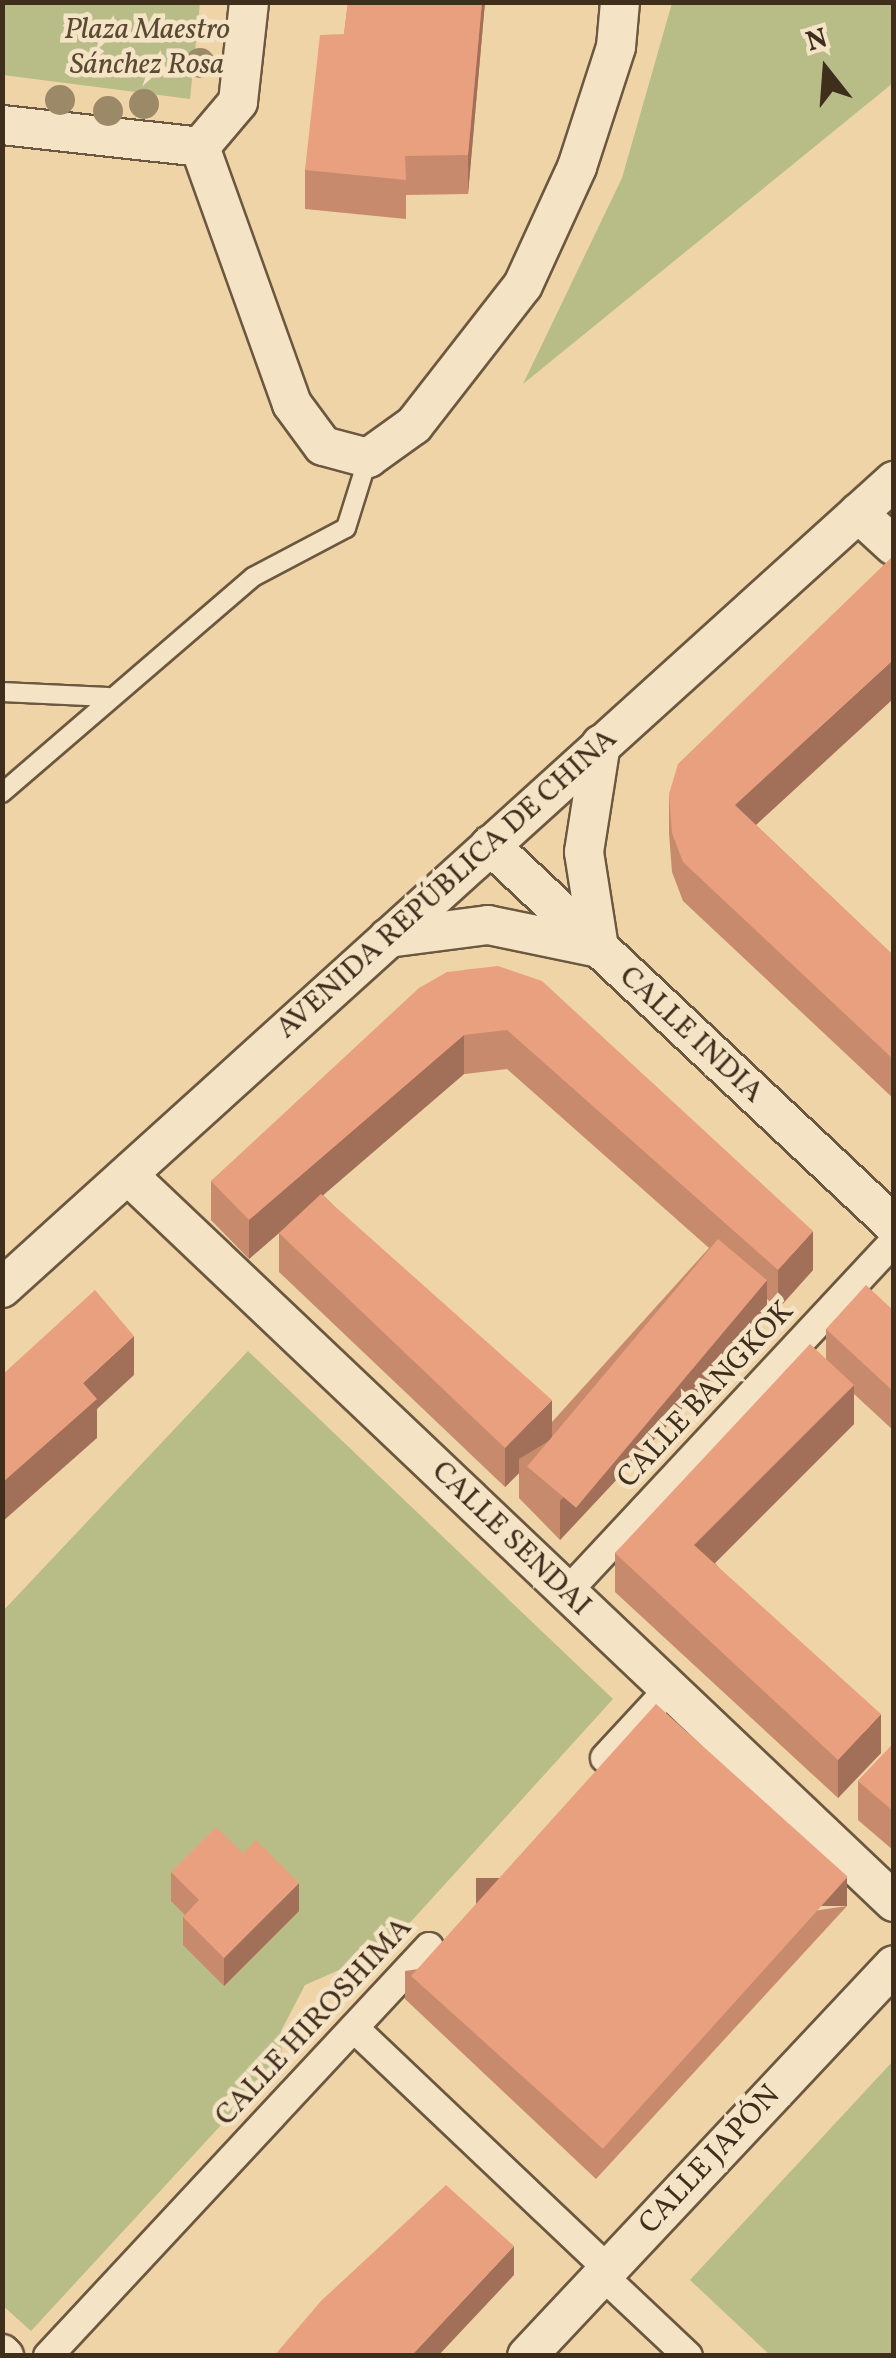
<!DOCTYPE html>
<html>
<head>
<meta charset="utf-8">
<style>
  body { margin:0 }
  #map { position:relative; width:896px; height:2358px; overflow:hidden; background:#efd4a7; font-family:Vollkorn,serif }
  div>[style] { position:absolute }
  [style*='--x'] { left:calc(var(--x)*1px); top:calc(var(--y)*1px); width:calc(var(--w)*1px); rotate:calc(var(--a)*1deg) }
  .green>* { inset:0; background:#b8bd88 }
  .roads { filter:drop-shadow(2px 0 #6c5840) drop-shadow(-2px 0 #6c5840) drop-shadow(0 2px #6c5840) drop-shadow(0 -2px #6c5840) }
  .service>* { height:18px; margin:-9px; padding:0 9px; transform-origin:9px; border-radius:9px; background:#f5e3c6 }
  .pedestrian>* { height:28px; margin:-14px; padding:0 14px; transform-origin:14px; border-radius:14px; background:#f5e3c6 }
  .minor>* { height:38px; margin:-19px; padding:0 19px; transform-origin:19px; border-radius:19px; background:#f5e3c6 }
  .trees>* { width:30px; height:30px; margin:-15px; border-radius:50%; background:#9c8967 }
  .wall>* { inset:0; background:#c88a6d }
  .shaded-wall>* { inset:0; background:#a27059; transform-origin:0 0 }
  .building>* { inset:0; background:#e8a07f; transform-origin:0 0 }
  span { translate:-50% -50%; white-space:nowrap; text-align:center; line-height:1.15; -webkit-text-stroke:9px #f5e3c6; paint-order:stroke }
  .park-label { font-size:30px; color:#584b32; font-style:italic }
  .street-label { font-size:30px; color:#402e1d }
  .frame { position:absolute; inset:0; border:5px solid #402e1d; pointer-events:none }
  .north { position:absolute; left:776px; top:20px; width:100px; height:100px; -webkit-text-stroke:8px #f5e3c6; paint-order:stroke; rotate:343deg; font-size:28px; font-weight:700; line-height:40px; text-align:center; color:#402e1d }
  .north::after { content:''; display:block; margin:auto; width:35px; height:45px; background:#402e1d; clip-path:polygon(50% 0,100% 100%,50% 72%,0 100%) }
</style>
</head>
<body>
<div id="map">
  <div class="green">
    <div style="clip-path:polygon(3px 2px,200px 3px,190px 99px,3px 75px)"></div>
    <div style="clip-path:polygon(672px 3px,893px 3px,893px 83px,523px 384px,622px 178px)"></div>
    <div style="clip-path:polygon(248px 1351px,613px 1699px,368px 1969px,346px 1967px,305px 1985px,281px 2031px,282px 2059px,31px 2331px,2px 2305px,2px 1612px)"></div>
    <div style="clip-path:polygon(893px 2061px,893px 2355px,770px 2355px,690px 2280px)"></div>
  </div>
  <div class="roads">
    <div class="service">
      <div style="--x:2;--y:692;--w:106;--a:2.7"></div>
      <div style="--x:2;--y:793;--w:331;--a:-40.7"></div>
      <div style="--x:253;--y:577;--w:105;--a:-27.8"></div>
      <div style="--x:346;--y:528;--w:73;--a:-72.6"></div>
    </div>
    <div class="pedestrian">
      <div style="--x:567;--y:1592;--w:480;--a:-47"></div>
      <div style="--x:605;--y:1758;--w:94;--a:-47.2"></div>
      <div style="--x:354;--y:2028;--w:350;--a:43.5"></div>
      <div style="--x:602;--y:2275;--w:118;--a:43.3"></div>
      <div style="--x:48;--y:2356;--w:559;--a:-47.03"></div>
    </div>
    <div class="minor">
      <div style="--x:2;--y:125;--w:199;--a:6.3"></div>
      <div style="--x:200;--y:147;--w:273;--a:70.3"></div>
      <div style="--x:292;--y:404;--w:52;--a:53.6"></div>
      <div style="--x:323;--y:446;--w:47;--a:14.9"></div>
      <div style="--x:368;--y:458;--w:57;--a:-35.7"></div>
      <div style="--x:414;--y:425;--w:177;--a:-52.1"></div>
      <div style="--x:523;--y:285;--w:130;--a:-65.4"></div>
      <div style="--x:577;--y:167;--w:126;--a:-72"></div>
      <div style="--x:616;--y:47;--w:45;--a:-84.9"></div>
      <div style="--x:200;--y:147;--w:59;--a:-49.8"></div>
      <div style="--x:238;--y:102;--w:101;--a:-83.7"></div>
      <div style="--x:858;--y:513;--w:49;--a:42.5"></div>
      <div style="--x:490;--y:845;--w:555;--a:43.25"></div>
      <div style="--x:388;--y:938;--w:101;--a:-7.4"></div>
      <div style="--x:488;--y:925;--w:113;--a:11.7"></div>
      <div style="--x:599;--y:948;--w:97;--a:-98.9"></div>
      <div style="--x:584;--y:852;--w:109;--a:-81.1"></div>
      <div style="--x:128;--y:1175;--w:1056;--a:43.5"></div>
      <div style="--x:2;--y:1288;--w:1203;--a:-42.14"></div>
      <div style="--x:2;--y:2354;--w:3;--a:45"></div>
      <div style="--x:527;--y:2356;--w:536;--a:-46.81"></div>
    </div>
  </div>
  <div class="trees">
    <div style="left:200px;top:63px"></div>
    <div style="left:60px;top:100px"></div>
    <div style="left:144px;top:104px"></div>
    <div style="left:108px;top:111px"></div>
  </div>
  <div class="wall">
    <div style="clip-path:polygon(348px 2px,485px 2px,468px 194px,406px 195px,406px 219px,305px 209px,305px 170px,344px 34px)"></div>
    <div style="clip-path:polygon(894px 698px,756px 825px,894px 956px,894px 1099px,683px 901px,672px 872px,669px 833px,669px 794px)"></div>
    <div style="clip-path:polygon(evenodd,447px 972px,813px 1270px,778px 1309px,767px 1299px,767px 1319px,560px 1540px,519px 1498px,519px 1473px,505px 1487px,279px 1272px,279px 1233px,285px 1227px,249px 1259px,211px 1220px,211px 1181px,447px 972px,507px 1069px,709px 1248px,552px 1422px,323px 1195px,464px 1074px,507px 1069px)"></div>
    <div style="clip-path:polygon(894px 1311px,894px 1431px,854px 1394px,854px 1424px,715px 1563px,881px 1753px,838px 1798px,615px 1592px,615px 1553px,826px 1359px,826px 1329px)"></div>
    <div style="clip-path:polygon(894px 1743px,894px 1851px,858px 1820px,858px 1781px)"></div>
    <div style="clip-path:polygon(171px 1872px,299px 1911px,224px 1986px,183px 1945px,183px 1917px,185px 1915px,171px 1901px)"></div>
    <div style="clip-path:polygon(847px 1906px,596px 2179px,405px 1999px,405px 1971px)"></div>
  </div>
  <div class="shaded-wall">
    <div style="clip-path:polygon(482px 2px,485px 2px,468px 194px,468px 155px)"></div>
    <div style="clip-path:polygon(894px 659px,894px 698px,735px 844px,735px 805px)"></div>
    <div style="clip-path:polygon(464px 1035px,464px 1074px,249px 1259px,249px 1220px)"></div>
    <div style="clip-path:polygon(813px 1231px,813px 1270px,778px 1309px,778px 1270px)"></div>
    <div style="clip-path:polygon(767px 1280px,767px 1319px,560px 1540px,560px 1501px)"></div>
    <div style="clip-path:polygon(134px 1336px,134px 1375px,97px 1409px,97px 1438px,2px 1522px,2px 1483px,83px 1383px)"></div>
    <div style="clip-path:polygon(854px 1385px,854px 1424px,694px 1584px,694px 1545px)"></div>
    <div style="clip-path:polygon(552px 1400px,552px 1439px,519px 1459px,519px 1473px,505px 1487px,505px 1448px)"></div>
    <div style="clip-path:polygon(881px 1714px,881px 1753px,838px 1798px,838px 1760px)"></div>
    <div style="left:847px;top:1878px;width:28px;height:371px;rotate:90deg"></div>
    <div style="clip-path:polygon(299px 1883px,299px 1911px,224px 1986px,224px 1958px)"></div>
    <div style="clip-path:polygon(514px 2246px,514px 2275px,438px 2356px,411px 2356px)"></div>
  </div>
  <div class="building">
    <div style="clip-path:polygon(348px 2px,482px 2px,468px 155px,405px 156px,406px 180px,305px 170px,320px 35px,344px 34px)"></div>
    <div style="clip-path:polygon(894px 555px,894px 659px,735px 805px,894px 956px,894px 1060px,683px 862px,672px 833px,669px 794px,678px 764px)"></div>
    <div style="clip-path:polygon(498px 966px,542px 981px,813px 1231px,778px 1270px,507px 1030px,464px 1035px,249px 1220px,211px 1181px,419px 988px,447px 972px)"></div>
    <div style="clip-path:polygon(321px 1194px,552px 1400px,505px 1448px,279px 1233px)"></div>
    <div style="left:718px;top:1239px;width:64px;height:297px;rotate:40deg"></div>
    <div style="clip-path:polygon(866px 1285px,894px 1311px,894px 1392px,826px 1329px)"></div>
    <div style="clip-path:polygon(95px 1290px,134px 1336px,83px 1383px,97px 1399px,2px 1483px,2px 1375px)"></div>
    <div style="clip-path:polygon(810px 1344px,854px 1385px,694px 1545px,881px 1714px,838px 1760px,615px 1553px)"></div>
    <div style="left:656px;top:1704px;width:258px;height:366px;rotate:42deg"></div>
    <div style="clip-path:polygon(894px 1743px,894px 1812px,858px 1781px)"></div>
    <div style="clip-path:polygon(216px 1827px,243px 1853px,256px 1840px,299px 1883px,224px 1958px,183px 1917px,199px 1900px,171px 1872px)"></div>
    <div style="clip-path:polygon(446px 2185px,514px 2246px,411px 2356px,274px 2356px,321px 2301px)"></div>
  </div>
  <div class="park-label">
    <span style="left:147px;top:47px">Plaza Maestro<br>Sánchez Rosa</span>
  </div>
  <div class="street-label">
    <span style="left:447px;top:884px;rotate:-42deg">AVENIDA REPÚBLICA DE CHINA</span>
    <span style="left:691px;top:1035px;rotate:43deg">CALLE INDIA</span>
    <span style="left:706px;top:1395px;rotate:-47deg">CALLE BANGKOK</span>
    <span style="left:511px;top:1539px;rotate:44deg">CALLE SENDAI</span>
    <span style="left:314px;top:2022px;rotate:-47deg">CALLE HIROSHIMA</span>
    <span style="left:710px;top:2160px;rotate:-47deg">CALLE JAPÓN</span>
  </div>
  <div class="frame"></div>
  <div class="north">N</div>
</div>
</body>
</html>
